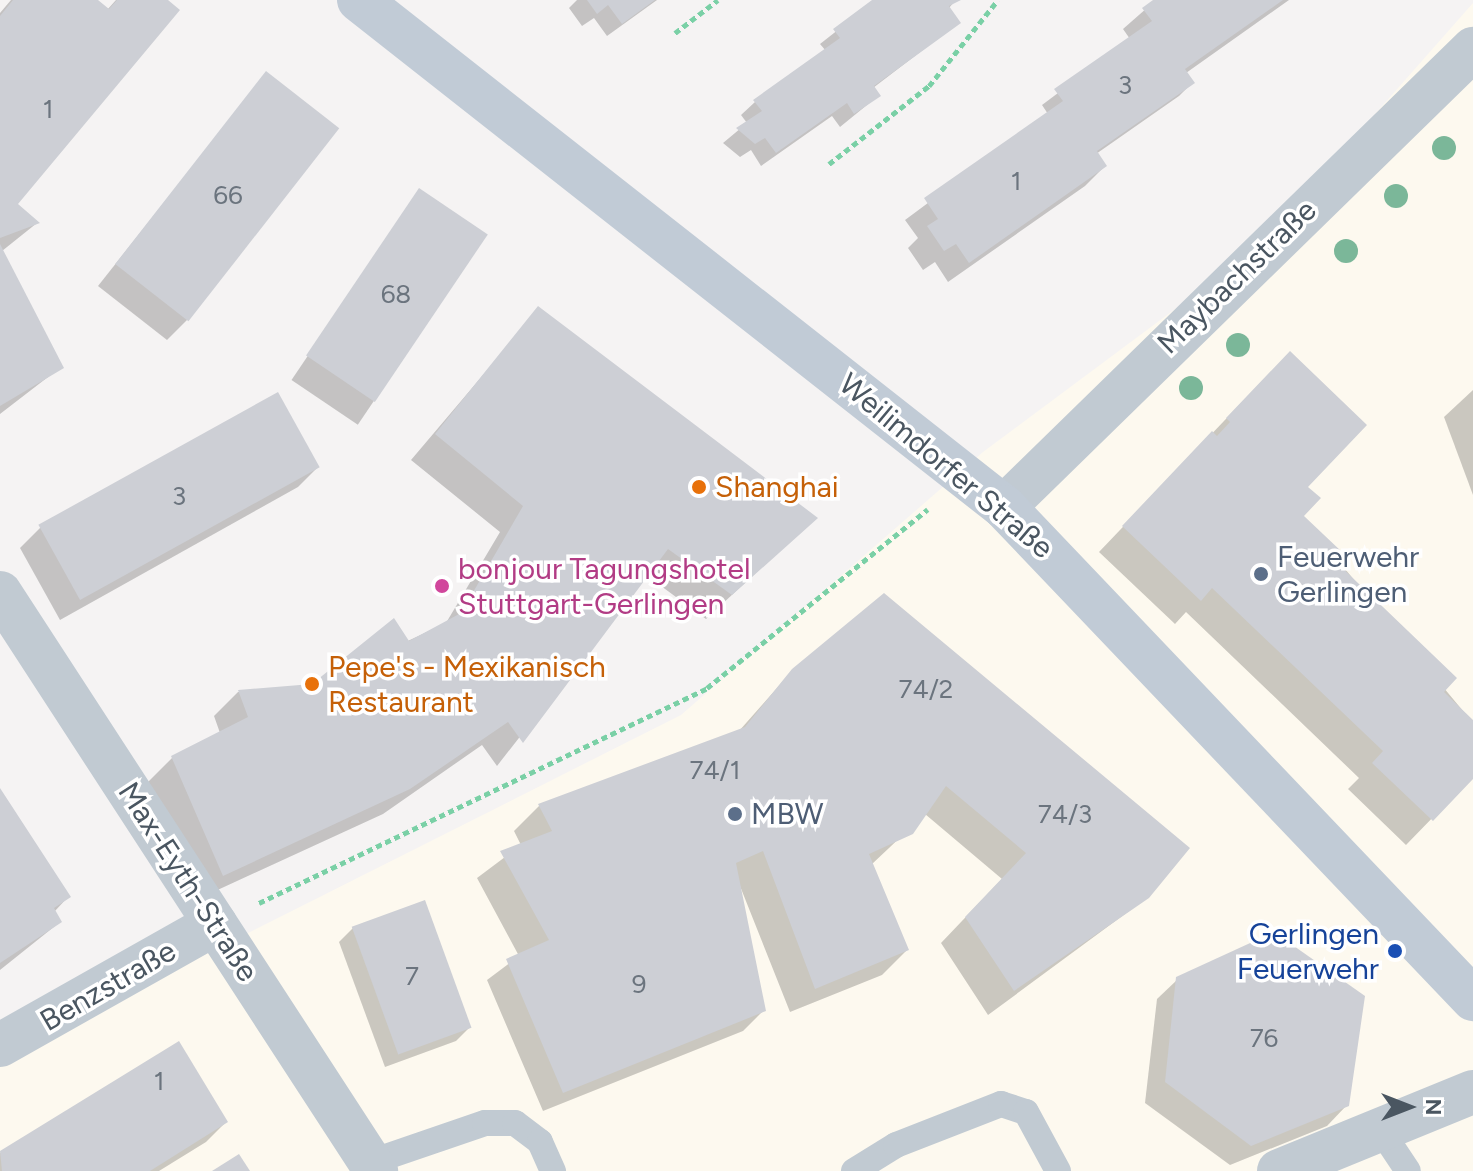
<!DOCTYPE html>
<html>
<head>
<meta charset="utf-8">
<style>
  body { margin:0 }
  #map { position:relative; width:1473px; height:1171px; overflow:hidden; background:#f5f3f3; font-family:Figtree,sans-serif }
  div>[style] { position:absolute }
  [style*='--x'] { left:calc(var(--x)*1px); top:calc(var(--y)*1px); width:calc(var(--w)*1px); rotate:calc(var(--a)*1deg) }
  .commercial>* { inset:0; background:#fdf9ef }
  .shadow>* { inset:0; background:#0003; transform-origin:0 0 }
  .building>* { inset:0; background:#cdcfd5; transform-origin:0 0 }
  .path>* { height:5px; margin-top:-2.5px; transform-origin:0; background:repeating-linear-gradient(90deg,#7ad0a6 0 6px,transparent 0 10px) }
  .service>* { height:26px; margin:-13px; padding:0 13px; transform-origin:13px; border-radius:13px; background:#c1cad2 }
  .minor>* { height:44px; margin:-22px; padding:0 22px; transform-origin:22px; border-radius:22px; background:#c1cad2 }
  .secondary>* { height:44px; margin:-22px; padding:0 22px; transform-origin:22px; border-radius:22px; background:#c1cbd6 }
  .trees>* { width:24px; height:24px; margin:-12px; border-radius:50%; background:#7bb799 }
  .dots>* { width:22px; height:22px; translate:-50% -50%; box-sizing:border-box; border:4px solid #fff; border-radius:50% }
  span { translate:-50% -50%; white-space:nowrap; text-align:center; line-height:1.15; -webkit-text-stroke:7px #fff; paint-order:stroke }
  .number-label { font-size:26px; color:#6b747e }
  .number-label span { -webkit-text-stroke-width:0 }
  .street-label { font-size:30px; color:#4a5661 }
  .food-label { font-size:30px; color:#c56008 }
  .left { translate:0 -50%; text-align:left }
  .service-label { font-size:30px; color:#4e5e75 }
  .hotel-label { font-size:30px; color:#b23c85 }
  .transit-label { font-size:30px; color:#164399 }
  .right { translate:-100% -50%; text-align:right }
  .north { position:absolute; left:1369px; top:1067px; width:80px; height:80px; -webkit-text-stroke:6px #fff; paint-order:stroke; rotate:90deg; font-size:22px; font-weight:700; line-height:32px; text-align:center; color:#4a5661 }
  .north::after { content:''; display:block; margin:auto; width:28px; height:36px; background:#4a5661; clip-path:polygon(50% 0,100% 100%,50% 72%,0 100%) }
</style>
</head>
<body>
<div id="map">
  <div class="commercial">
    <div style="clip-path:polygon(1473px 3px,1473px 1171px,0 1171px,0 1058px,681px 715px,983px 452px,1257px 248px)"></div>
  </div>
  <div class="shadow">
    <div style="clip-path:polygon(11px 0,95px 0,107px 10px,116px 0,165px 0,16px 204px,37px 223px,2px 251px,61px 367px,0 414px,0 13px)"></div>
    <div style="clip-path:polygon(577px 0,657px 0,607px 36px,594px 18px,582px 26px,569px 8px)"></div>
    <div style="clip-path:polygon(876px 0,956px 0,948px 9px,958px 23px,873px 88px,878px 96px,840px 127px,832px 116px,761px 166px,751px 150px,740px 157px,723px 143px,747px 123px,741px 115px,755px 102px,826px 51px,820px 44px)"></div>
    <div style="clip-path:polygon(1156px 0,1289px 0,1186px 73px,1192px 83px,1179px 96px,1096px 154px,1105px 166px,1085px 186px,948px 282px,935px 262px,923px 270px,908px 248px,918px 238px,905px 220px,1048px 114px,1042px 105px,1130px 39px,1123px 29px)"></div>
    <div style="clip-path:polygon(266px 74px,187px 320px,167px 340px,98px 286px)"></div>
    <div style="left:419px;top:191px;width:80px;height:228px;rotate:34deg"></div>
    <div style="clip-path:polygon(539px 309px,815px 518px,706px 619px,646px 575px,497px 766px,482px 745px,383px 814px,198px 899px,147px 783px,172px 758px,220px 733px,214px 716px,238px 692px,312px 686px,446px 623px,500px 532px,411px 460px)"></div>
    <div style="clip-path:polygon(1265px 378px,1305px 487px,1301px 516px,1473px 723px,1473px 776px,1406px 845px,1348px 789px,1359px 778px,1186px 612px,1175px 624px,1099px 552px)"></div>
    <div style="clip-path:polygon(1473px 390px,1473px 495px,1444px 417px)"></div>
    <div style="clip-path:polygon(277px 394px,318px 467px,298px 487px,60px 620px,20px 548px,40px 528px)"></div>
    <div style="clip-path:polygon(793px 670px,1148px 897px,988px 1015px,941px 943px,1002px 879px,925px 814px,871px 865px,907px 950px,882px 975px,790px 1012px,736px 876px,764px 1010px,743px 1031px,543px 1111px,487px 980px,519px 956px,477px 878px,521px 845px,514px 831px,539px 806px,739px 731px)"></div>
    <div style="clip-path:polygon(0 791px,69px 896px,54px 912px,60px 922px,0 970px)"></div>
    <div style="clip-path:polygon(353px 928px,470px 1027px,456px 1041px,385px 1067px,339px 942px)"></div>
    <div style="clip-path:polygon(1178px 979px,1347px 1105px,1327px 1126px,1230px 1165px,1145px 1103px,1157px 999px)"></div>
    <div style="clip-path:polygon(179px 1044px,226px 1122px,206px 1142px,159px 1171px,0 1171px,0 1153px)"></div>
  </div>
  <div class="building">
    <div style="clip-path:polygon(13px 0,98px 0,109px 9px,117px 0,168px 0,180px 10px,18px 204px,40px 223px,0 238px,0 16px)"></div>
    <div style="clip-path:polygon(587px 0,655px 0,622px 24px,608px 5px,597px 14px)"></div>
    <div style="clip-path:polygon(872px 0,961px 0,949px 6px,961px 23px,874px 86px,881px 96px,854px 114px,847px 103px,776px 153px,765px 138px,755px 144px,736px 128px,762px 111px,753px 100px,840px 38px,833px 29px)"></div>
    <div style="clip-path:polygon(1153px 0,1283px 0,1185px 69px,1195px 83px,1097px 151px,1107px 166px,969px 263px,956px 244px,944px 251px,927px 226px,938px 219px,924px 198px,1063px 101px,1054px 89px,1152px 21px,1142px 8px)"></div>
    <div style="left:266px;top:71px;width:93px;height:245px;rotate:38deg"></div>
    <div style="left:419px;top:188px;width:83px;height:202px;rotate:34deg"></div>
    <div style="clip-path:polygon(0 244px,64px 368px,0 406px)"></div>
    <div style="clip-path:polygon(538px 306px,818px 518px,732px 595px,668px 549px,523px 743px,508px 722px,410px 789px,223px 876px,171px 756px,248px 717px,238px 690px,312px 684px,394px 618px,409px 641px,461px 613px,523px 506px,435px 434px)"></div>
    <div style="clip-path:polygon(1290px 351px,1367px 425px,1308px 487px,1321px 498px,1304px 516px,1342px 552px,1334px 560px,1457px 678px,1444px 692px,1473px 720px,1473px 779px,1433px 821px,1372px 763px,1383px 751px,1212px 588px,1201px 601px,1122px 526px,1212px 431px,1217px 436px,1230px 422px,1226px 418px)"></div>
    <div style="left:278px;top:392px;width:86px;height:274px;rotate:61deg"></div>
    <div style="clip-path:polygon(884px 593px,1190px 848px,1149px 898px,1014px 991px,965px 917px,1026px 853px,946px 786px,913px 834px,869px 854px,909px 950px,815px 989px,763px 851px,736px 863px,766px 1011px,563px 1093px,506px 959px,549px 940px,500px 851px,552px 831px,538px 804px,745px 727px,792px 669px)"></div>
    <div style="clip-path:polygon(0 788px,71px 897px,54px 908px,62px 922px,0 963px)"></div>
    <div style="left:425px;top:900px;width:136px;height:78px;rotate:70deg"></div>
    <div style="clip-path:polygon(1274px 932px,1365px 996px,1349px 1106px,1251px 1146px,1165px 1082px,1176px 977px)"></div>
    <div style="clip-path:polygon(179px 1041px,228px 1122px,150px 1171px,2px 1171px,0 1151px)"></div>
    <div style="clip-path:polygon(239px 1154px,250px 1171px,212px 1171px)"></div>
  </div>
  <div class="path">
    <div style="--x:675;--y:33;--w:54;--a:-37.5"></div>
    <div style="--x:829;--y:164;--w:127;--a:-38"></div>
    <div style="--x:929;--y:86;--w:110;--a:-51.3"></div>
    <div style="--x:259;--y:903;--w:497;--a:-25.6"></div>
    <div style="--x:707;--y:688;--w:284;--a:-39"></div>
  </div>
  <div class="service">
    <div style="--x:1380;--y:1129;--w:50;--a:56.3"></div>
    <div style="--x:371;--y:1162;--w:120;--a:-18.9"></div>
    <div style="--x:485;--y:1123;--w:30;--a:0"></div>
    <div style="--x:515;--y:1123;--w:31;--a:37"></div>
    <div style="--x:540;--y:1142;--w:32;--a:66"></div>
    <div style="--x:854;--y:1171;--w:49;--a:-31.8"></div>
    <div style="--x:896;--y:1145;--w:113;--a:-21.3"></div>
    <div style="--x:1001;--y:1104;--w:26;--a:18"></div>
    <div style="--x:1026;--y:1112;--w:67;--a:61.5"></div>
  </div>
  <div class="minor">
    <div style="--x:1004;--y:507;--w:656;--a:-44.32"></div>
    <div style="--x:0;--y:593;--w:690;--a:56.96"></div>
    <div style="--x:0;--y:1045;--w:247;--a:-29.4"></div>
    <div style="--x:1279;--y:1171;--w:209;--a:-22.2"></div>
  </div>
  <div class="secondary">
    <div style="--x:359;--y:0;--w:820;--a:38.17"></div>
    <div style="--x:1004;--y:507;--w:680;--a:46.37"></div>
  </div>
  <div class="trees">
    <div style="left:1444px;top:148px"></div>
    <div style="left:1396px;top:196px"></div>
    <div style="left:1346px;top:251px"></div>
    <div style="left:1238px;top:345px"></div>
    <div style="left:1191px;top:388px"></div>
  </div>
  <div class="dots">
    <div style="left:699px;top:487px;background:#e8710a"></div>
    <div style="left:1261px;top:574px;background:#5c6f8a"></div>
    <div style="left:442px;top:586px;background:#d1479c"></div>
    <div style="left:312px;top:684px;background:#e8710a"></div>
    <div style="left:735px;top:814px;background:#5c6f8a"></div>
    <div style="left:1395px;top:951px;background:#1a4fb4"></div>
  </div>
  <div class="number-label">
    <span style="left:1125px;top:86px">3</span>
    <span style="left:48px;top:110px">1</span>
    <span style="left:1016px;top:182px">1</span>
    <span style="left:228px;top:196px">66</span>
    <span style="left:396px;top:295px">68</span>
    <span style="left:179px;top:497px">3</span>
    <span style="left:926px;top:690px">74/2</span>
    <span style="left:715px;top:771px">74/1</span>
    <span style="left:1065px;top:815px">74/3</span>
    <span style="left:412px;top:977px">7</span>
    <span style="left:639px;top:985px">9</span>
    <span style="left:1264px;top:1039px">76</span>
    <span style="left:159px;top:1082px">1</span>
  </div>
  <div class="street-label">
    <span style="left:1237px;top:277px;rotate:-44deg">Maybachstraße</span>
    <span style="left:946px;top:466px;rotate:40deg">Weilimdorfer Straße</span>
    <span style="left:188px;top:882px;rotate:57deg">Max-Eyth-Straße</span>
    <span style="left:108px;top:986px;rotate:-30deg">Benzstraße</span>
  </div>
  <div class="food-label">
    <span class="left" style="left:715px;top:487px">Shanghai</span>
    <span class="left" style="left:328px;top:684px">Pepe's - Mexikanisch<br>Restaurant</span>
  </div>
  <div class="service-label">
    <span class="left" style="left:1277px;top:574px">Feuerwehr<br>Gerlingen</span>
    <span class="left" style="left:751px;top:814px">MBW</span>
  </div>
  <div class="hotel-label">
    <span class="left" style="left:458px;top:586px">bonjour Tagungshotel<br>Stuttgart-Gerlingen</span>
  </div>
  <div class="transit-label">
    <span class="right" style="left:1379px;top:951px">Gerlingen<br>Feuerwehr</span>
  </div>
  <div class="north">N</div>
</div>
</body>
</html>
